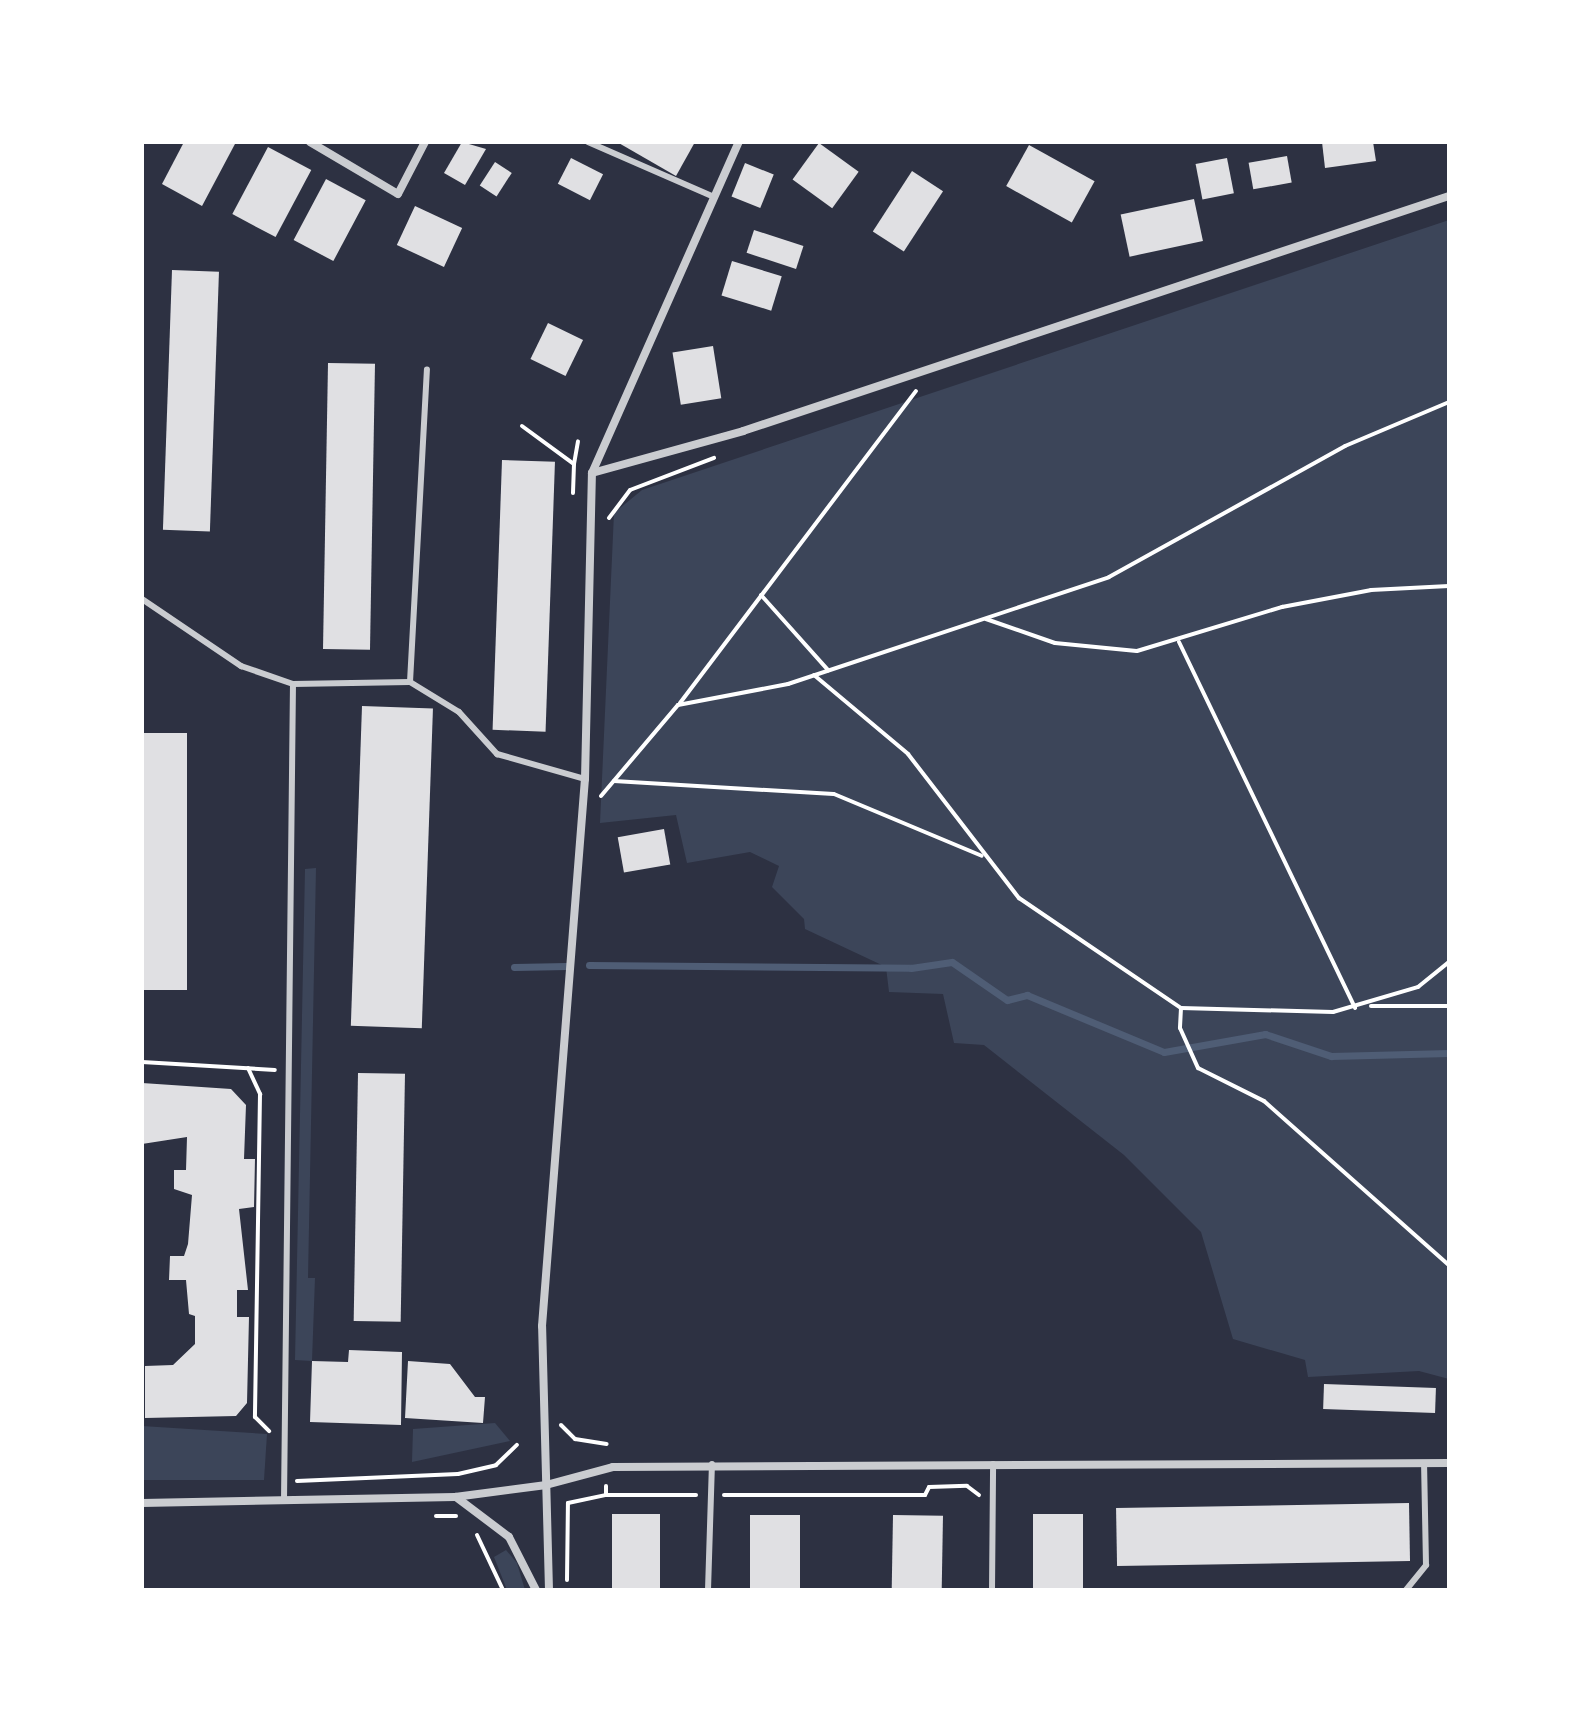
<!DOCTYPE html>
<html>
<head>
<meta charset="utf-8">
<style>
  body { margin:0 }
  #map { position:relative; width:1591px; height:1732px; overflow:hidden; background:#2d3142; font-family:Ubuntu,sans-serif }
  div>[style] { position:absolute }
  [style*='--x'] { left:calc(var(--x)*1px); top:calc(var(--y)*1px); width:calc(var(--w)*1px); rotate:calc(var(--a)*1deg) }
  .green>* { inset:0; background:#3c4559 }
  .stream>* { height:7px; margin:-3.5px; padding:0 3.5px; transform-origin:3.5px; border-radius:3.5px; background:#4f5d75 }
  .building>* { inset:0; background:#e0e0e3; transform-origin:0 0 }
  .path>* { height:4px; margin:-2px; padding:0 2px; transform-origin:2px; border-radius:2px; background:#fff }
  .service>* { height:6px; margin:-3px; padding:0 3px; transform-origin:3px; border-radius:3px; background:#caccd0 }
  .minor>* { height:8px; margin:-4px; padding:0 4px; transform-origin:4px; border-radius:4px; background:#caccd0 }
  span { translate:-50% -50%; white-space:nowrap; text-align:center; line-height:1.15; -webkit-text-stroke:8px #fff; paint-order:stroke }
  .frame { position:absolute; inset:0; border:144px solid #fff; pointer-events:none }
</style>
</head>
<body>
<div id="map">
  <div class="green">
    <div style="clip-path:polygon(1449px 220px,1449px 1379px,1419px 1371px,1308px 1377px,1305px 1360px,1233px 1339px,1201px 1232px,1124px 1155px,984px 1045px,954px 1043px,943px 994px,889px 992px,886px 967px,805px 929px,804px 919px,772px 887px,779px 866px,750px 852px,687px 863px,676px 815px,600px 823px,614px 513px,642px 490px)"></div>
    <div style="clip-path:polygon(316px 868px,308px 1278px,315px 1278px,312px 1361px,295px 1360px,305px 869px)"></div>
    <div style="clip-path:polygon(495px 1423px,510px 1441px,412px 1462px,413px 1429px)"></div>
    <div style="clip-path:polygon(142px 1426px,267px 1434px,264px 1480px,142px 1480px)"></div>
    <div style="clip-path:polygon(506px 1550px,517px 1563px,525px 1590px,507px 1590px,494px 1557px)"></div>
  </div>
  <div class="stream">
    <div style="--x:589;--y:965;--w:322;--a:0.5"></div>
    <div style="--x:911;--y:968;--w:41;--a:-8.3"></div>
    <div style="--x:952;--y:962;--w:67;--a:34.6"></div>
    <div style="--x:1007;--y:1000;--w:21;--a:-14"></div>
    <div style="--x:1027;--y:995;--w:148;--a:22.6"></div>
    <div style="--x:1164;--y:1052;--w:103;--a:-10.1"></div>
    <div style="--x:1265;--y:1034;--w:70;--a:18.4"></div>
    <div style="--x:1331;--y:1056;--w:118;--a:-1.5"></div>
    <div style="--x:514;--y:967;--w:53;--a:-1.1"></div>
  </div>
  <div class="building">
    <div style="clip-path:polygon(184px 142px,236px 142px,202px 206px,162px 184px)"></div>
    <div style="clip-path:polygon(462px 142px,486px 149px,465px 185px,444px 173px)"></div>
    <div style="clip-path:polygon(617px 142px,695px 142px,676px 176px)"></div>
    <div style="clip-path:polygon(1322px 142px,1373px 142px,1376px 161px,1325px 168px)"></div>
    <div style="left:819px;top:143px;width:49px;height:45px;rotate:36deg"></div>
    <div style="left:1029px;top:145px;width:75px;height:47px;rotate:29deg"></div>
    <div style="left:268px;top:147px;width:49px;height:76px;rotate:28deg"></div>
    <div style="left:1287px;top:156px;width:27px;height:39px;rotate:80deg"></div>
    <div style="left:571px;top:158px;width:36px;height:29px;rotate:27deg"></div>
    <div style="left:1227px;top:158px;width:36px;height:32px;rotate:79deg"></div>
    <div style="left:495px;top:162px;width:20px;height:28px;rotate:33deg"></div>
    <div style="left:745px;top:163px;width:31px;height:36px;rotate:22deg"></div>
    <div style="left:912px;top:171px;width:37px;height:72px;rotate:33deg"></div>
    <div style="left:326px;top:179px;width:45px;height:69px;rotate:28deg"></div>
    <div style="left:1194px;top:199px;width:43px;height:75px;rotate:78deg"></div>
    <div style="left:415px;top:206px;width:52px;height:43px;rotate:25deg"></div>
    <div style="left:754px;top:230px;width:52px;height:24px;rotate:18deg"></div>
    <div style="left:732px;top:261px;width:52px;height:36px;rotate:17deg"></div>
    <div style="left:172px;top:270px;width:47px;height:260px;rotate:2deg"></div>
    <div style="left:548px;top:323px;width:39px;height:40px;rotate:26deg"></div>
    <div style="left:713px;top:346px;width:53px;height:41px;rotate:81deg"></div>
    <div style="left:328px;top:363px;width:47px;height:286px;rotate:1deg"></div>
    <div style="left:502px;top:460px;width:53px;height:270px;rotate:2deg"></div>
    <div style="left:362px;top:706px;width:71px;height:320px;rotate:2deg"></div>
    <div style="left:142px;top:733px;width:45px;height:257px"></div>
    <div style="left:664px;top:829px;width:36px;height:47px;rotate:80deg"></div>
    <div style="left:358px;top:1073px;width:47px;height:248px;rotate:1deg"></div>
    <div style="clip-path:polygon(142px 1083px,231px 1089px,246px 1105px,244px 1159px,255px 1159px,254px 1207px,239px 1209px,248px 1290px,237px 1290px,237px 1317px,249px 1317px,247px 1403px,236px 1416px,145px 1418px,145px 1366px,173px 1365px,195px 1344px,195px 1316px,189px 1314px,186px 1280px,169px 1280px,170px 1256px,184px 1256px,188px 1244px,192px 1195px,174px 1189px,174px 1170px,186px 1170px,187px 1137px,142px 1144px)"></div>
    <div style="clip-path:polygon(349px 1350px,402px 1352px,401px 1425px,310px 1422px,312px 1361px,348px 1362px)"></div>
    <div style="clip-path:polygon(408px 1361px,450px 1364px,475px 1397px,485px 1397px,483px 1423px,405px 1418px)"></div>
    <div style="left:1324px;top:1384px;width:112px;height:25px;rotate:2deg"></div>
    <div style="left:1409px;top:1503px;width:58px;height:293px;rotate:89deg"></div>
    <div style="left:612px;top:1514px;width:48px;height:76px"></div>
    <div style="left:1033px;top:1514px;width:50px;height:76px"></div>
    <div style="left:750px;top:1515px;width:50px;height:75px"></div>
    <div style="left:893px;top:1515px;width:50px;height:75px;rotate:1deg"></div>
  </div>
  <div class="path">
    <div style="--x:522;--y:426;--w:64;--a:36.2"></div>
    <div style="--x:574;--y:464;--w:29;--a:92"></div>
    <div style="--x:574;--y:464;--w:23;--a:-80"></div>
    <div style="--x:609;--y:518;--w:35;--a:-53"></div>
    <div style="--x:630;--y:490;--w:90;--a:-20.9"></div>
    <div style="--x:761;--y:595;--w:101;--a:48.2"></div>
    <div style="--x:986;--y:619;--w:73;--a:19.2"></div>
    <div style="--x:1055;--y:643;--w:82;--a:5.6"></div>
    <div style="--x:1137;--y:651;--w:152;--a:-16.9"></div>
    <div style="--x:1282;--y:607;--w:91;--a:-10.8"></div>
    <div style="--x:1371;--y:590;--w:78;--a:-2.9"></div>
    <div style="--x:1179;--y:642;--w:406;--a:64.3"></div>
    <div style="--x:814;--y:675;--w:123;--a:40"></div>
    <div style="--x:908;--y:754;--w:182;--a:52.4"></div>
    <div style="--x:1019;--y:898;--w:196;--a:34.2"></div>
    <div style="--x:1181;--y:1008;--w:152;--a:1.5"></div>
    <div style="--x:1333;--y:1012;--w:89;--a:-16.4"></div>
    <div style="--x:1418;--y:987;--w:40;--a:-39"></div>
    <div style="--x:680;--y:703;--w:391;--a:-52.9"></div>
    <div style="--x:614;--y:781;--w:220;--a:3.4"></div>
    <div style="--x:834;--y:794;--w:160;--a:22.7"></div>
    <div style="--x:601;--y:796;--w:119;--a:-49.8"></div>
    <div style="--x:678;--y:705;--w:112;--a:-10.8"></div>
    <div style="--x:788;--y:684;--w:338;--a:-18.4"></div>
    <div style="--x:1109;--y:577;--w:270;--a:-29"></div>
    <div style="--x:1345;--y:446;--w:113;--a:-22.9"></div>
    <div style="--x:1371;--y:1006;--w:78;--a:0"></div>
    <div style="--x:1181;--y:1008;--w:20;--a:93"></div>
    <div style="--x:1180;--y:1028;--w:44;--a:65.8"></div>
    <div style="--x:1198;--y:1068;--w:74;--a:26.6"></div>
    <div style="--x:1264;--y:1101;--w:247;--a:41.6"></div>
    <div style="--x:142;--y:1062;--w:133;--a:3.4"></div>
    <div style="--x:248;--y:1068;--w:29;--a:65"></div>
    <div style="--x:260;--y:1094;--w:323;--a:90.9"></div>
    <div style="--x:255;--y:1417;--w:20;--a:45"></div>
    <div style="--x:561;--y:1425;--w:20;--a:45"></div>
    <div style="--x:575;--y:1439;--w:32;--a:9"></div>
    <div style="--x:297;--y:1481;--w:161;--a:-2.5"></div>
    <div style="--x:458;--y:1474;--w:39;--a:-13"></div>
    <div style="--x:496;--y:1465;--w:29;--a:-44"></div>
    <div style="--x:606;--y:1486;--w:9;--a:90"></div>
    <div style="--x:606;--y:1495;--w:90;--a:0"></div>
    <div style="--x:724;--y:1495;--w:201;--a:0"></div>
    <div style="--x:925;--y:1495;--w:9;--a:-63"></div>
    <div style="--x:929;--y:1487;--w:38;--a:-2"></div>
    <div style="--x:967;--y:1486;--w:15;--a:37"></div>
    <div style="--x:436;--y:1516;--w:20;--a:0"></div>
    <div style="--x:477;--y:1535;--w:61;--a:64.7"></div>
    <div style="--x:567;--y:1580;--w:77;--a:-89.3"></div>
    <div style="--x:568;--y:1503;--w:38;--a:-12"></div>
  </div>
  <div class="service">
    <div style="--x:588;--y:142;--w:137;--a:23.6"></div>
    <div style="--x:142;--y:599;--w:120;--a:34.1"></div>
    <div style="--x:241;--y:666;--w:55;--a:19.1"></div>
    <div style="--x:293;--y:684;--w:117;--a:-1"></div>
    <div style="--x:410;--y:682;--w:57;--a:31.5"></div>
    <div style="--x:459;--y:712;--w:57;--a:47.9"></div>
    <div style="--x:497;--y:754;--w:91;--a:15.9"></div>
    <div style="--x:410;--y:682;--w:313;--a:-86.9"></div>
    <div style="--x:284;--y:1501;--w:817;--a:-89.37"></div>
    <div style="--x:708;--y:1590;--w:126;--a:-88.2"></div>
    <div style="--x:992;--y:1590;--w:126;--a:-89.5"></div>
    <div style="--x:1406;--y:1590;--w:32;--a:-51"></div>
    <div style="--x:1426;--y:1565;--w:102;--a:-91.1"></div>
  </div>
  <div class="minor">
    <div style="--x:310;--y:142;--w:102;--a:30.6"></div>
    <div style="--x:398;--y:194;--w:59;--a:-62.6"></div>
    <div style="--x:592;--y:473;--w:157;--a:-15.5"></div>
    <div style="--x:743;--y:431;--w:744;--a:-18.41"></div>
    <div style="--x:456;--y:1497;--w:66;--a:37"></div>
    <div style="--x:509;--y:1537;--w:59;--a:63"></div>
    <div style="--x:142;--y:1503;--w:313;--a:-1.1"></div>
    <div style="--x:455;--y:1497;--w:92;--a:-7.5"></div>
    <div style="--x:546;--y:1485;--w:69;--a:-15"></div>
    <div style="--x:613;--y:1467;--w:836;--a:-0.27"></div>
    <div style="--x:549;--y:1590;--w:264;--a:-91.5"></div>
    <div style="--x:542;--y:1326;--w:549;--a:-85.51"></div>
    <div style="--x:585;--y:779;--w:306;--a:-88.7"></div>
    <div style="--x:592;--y:473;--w:362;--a:-66.1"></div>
  </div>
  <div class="frame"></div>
</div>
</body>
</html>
